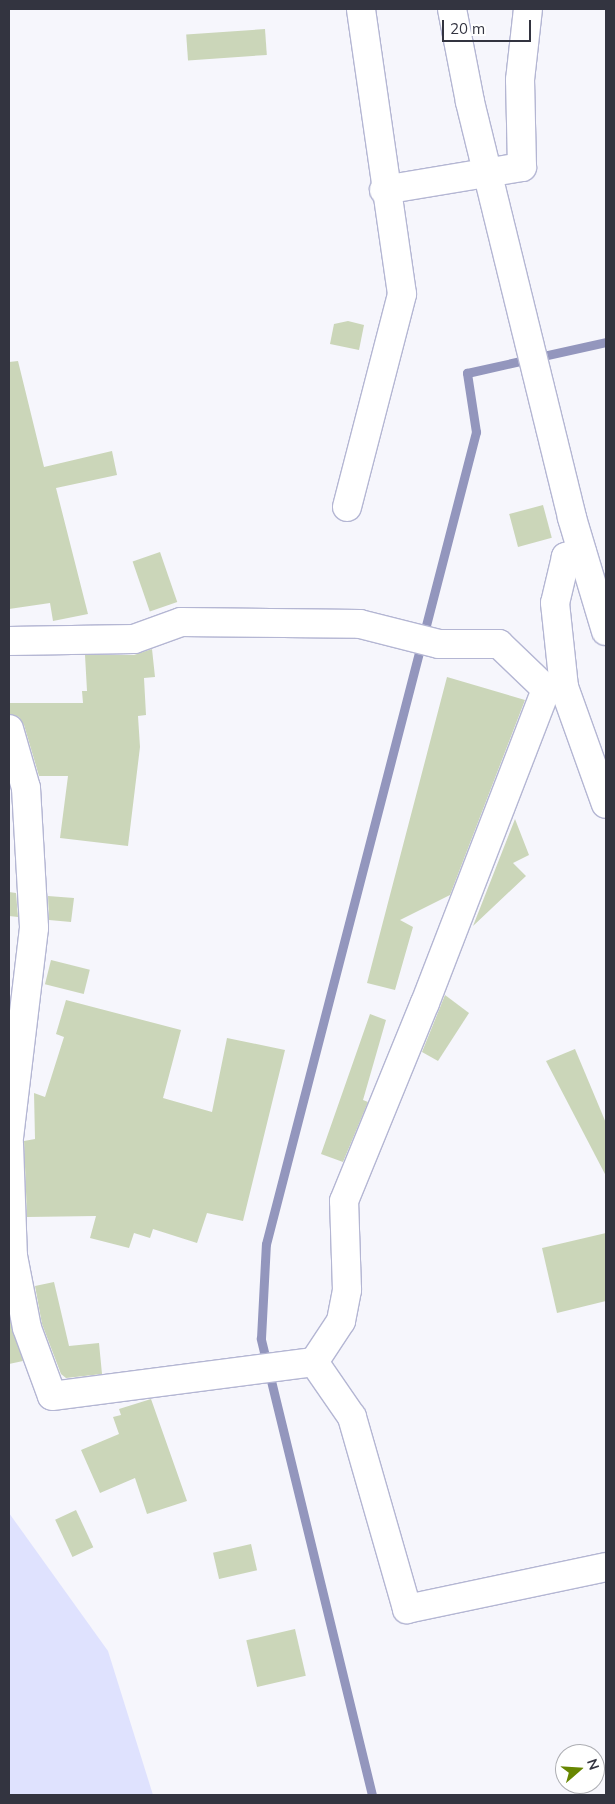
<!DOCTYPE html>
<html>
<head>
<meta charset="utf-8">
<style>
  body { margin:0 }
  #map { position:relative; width:615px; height:1804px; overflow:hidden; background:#f6f6fc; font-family:Mulish,sans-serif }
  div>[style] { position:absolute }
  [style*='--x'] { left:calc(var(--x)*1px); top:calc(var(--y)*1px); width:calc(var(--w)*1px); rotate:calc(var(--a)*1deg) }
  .green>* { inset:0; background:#dfe2fe }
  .stream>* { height:9px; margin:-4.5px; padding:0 4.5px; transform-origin:4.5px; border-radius:4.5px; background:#9396bd }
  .building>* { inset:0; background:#cbd6b9; transform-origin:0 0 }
  .roads { filter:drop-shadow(1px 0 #b4b6d3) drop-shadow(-1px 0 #b4b6d3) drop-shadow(0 1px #b4b6d3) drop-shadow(0 -1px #b4b6d3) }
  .street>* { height:28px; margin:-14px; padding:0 14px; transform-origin:14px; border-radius:14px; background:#fff }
  .secondary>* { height:28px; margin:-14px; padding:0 14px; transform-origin:14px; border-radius:14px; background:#fff }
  span { translate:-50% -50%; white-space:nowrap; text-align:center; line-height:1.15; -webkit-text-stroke:4px #fff; paint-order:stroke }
  .frame { position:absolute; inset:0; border:10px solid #333440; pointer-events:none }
  .north { position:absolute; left:555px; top:1744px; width:50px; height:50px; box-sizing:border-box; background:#fff; border:1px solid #adaeb3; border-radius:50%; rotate:71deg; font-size:14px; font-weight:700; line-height:20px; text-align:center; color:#333440 }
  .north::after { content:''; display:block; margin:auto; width:18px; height:22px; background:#678600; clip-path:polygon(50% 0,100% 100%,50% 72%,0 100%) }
  .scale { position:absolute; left:442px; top:20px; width:89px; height:22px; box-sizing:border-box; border:2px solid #333440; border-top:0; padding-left:6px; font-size:15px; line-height:18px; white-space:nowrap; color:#333440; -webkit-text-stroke:4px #fff; paint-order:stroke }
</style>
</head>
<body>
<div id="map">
  <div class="green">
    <div style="clip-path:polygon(9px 1513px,108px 1651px,153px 1795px,9px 1795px)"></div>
  </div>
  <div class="stream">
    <div style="--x:372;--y:1795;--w:470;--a:-103.7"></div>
    <div style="--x:261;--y:1338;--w:94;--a:-87"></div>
    <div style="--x:266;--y:1244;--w:839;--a:-75.5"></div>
    <div style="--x:476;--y:432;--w:60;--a:-98.7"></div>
    <div style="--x:467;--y:373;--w:142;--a:-12.6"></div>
  </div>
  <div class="building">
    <div style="left:265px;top:29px;width:26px;height:79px;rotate:86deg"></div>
    <div style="clip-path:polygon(348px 321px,364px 325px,359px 350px,330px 344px,334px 324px)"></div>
    <div style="clip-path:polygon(18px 361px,44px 467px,112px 451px,117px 475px,56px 488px,88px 614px,53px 621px,50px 603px,9px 609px,9px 362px)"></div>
    <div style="left:543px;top:505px;width:34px;height:35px;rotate:75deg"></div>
    <div style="left:160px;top:552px;width:53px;height:29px;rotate:71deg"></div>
    <div style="clip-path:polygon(152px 649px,155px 677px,144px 678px,146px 715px,138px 716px,140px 747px,128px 846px,60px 838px,68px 776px,39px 776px,24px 725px,19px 717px,9px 714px,9px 703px,83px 703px,82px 691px,87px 691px,85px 655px,134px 655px)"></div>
    <div style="clip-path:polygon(447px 677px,525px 700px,450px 895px,400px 920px,413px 927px,395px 990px,367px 983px)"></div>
    <div style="clip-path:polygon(515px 819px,529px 855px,513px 863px,526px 876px,473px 926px)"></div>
    <div style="clip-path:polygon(9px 892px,16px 893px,18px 917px,9px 916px)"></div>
    <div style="clip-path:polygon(48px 896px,74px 898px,71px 922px,49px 920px)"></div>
    <div style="left:51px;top:960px;width:40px;height:25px;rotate:14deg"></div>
    <div style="clip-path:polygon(445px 995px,469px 1013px,438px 1061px,422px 1052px)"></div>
    <div style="clip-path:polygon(66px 1000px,181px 1030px,163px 1098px,212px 1112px,227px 1038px,285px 1050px,243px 1221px,207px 1213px,197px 1243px,153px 1229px,150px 1238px,134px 1233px,129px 1248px,90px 1238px,96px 1216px,27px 1217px,24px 1141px,35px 1139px,34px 1093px,45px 1097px,64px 1037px,56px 1034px)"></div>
    <div style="clip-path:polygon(370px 1014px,386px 1020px,363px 1100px,368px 1102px,343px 1162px,321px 1154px)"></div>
    <div style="clip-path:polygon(575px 1049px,606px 1123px,606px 1176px,546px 1061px)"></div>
    <div style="clip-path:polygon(606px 1233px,606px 1301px,557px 1313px,542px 1248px)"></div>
    <div style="clip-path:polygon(54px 1282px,69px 1346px,99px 1343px,102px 1374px,66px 1378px,61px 1374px,42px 1324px,35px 1286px)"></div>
    <div style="clip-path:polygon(9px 1316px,23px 1361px,9px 1364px)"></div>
    <div style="clip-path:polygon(151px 1399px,187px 1501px,147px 1514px,135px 1478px,100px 1493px,81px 1450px,119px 1434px,113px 1417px,121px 1415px,119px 1409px)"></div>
    <div style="left:76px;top:1510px;width:41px;height:23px;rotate:65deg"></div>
    <div style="left:251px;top:1544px;width:27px;height:39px;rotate:77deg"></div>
    <div style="left:295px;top:1629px;width:48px;height:50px;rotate:77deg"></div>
  </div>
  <div class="roads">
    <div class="street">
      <div style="--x:384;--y:190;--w:140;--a:-9.5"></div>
      <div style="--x:522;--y:167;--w:87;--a:-91.3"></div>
      <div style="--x:520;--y:80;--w:71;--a:-83.6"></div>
      <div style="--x:347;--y:507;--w:220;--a:-75.5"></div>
      <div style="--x:402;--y:294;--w:288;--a:-98.2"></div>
      <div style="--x:582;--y:552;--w:17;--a:163"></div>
      <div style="--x:566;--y:557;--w:47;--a:103.4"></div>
      <div style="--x:555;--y:603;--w:84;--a:83.9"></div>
      <div style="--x:564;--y:687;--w:124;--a:70.3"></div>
      <div style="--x:9;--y:641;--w:125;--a:-0.9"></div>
      <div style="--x:134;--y:639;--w:50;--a:-19.9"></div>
      <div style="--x:181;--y:622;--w:179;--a:0.6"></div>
      <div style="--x:360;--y:624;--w:81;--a:14.2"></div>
      <div style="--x:439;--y:644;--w:60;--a:0"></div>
      <div style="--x:499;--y:644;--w:65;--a:43.8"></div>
      <div style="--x:546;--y:689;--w:18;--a:-6"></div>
      <div style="--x:9;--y:729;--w:61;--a:73.9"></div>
      <div style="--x:26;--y:788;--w:140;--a:86.7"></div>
      <div style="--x:34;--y:928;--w:211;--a:96.8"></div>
      <div style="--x:9;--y:1144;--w:112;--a:88"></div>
      <div style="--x:13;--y:1256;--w:73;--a:79"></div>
      <div style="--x:27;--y:1328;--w:72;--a:69.8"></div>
      <div style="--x:52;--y:1396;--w:264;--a:-7.4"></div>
      <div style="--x:314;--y:1362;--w:67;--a:55.4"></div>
      <div style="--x:352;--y:1417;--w:200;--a:74"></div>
      <div style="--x:407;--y:1609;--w:203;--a:-11.9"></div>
      <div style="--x:314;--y:1362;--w:49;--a:-56.6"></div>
      <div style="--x:341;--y:1321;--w:32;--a:-79"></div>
      <div style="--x:347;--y:1290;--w:89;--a:-91.9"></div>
      <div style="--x:344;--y:1201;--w:214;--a:-67.8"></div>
      <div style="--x:425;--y:1003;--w:337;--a:-68.9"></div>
    </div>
    <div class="secondary">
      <div style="--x:452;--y:9;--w:95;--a:79"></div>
      <div style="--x:470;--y:102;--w:428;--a:76.2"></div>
      <div style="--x:572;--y:518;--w:118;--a:73.3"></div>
    </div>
  </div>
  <div class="frame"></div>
  <div class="north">N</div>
  <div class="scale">20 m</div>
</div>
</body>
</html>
